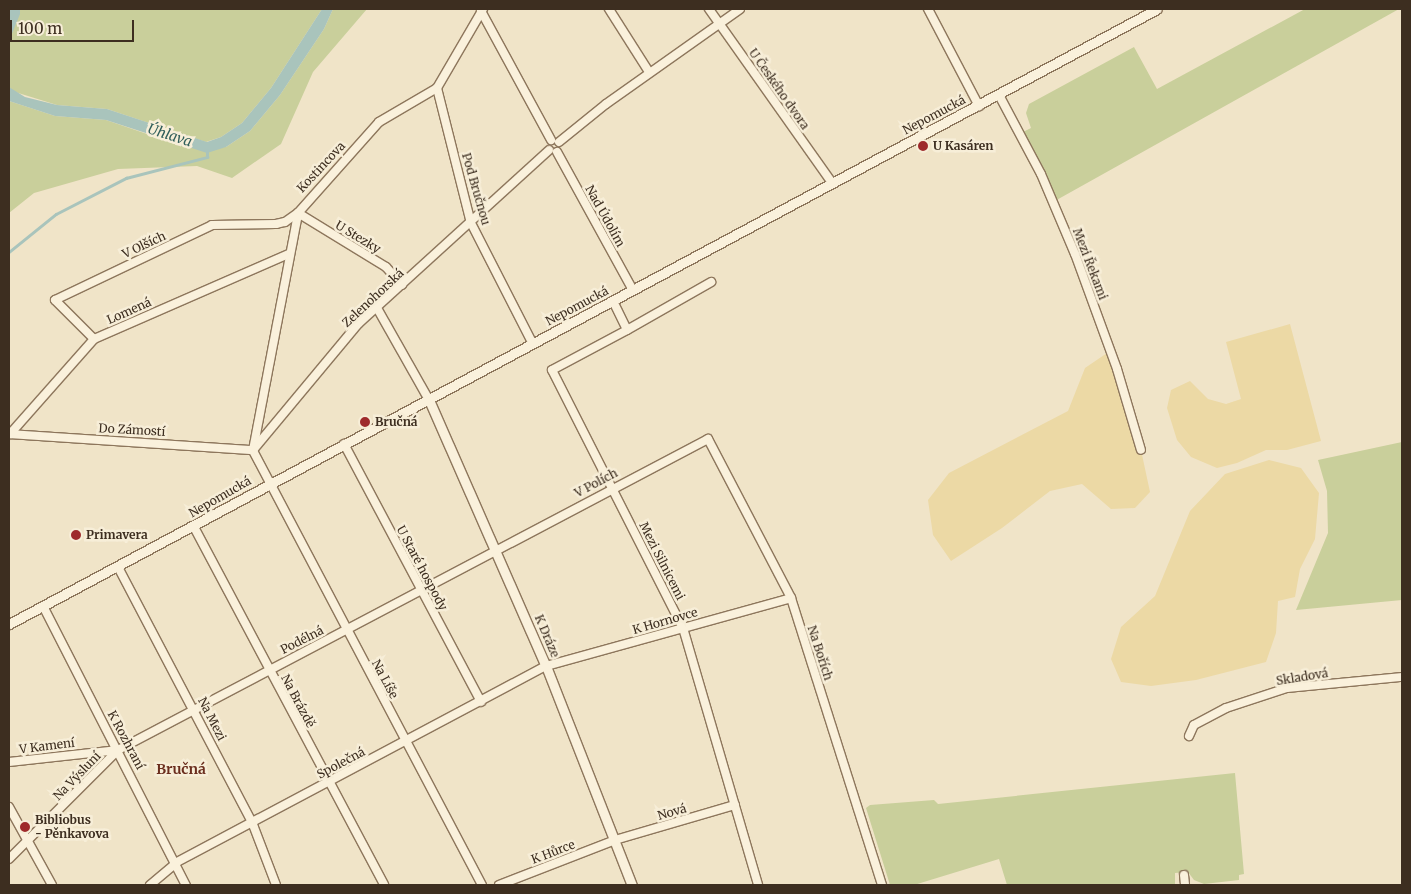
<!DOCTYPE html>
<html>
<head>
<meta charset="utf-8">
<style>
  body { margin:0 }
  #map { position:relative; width:1411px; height:894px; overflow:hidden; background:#f0e4c8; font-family:Merriweather,serif }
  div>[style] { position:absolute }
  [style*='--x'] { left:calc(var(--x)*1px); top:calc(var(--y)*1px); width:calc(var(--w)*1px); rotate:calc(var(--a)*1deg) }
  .green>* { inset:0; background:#c9cf9b }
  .sand>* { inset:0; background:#ecd9a5 }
  .water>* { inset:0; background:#a9c4bc }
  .stream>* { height:2.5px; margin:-1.25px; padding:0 1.25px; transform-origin:1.25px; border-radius:1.25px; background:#a9c4bc }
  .roads { filter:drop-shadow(1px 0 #8d765c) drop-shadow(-1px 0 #8d765c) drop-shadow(0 1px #8d765c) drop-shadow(0 -1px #8d765c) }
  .minor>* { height:8px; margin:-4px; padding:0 4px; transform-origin:4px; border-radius:4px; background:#faf1dc }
  .tertiary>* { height:9px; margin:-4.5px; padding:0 4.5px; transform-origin:4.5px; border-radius:4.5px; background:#faf1dc }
  .dots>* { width:14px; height:14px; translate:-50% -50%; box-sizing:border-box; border:2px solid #f7eed8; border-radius:50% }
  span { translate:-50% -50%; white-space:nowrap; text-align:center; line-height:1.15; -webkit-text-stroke:5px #f7eed8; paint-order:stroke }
  .street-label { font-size:12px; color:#3d2e20 }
  .poi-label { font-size:12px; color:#3d2e20; font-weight:700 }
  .left { translate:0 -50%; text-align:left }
  .water-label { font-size:14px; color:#2f5d5a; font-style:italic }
  .neighbourhood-label { font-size:14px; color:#6b2e1e; font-weight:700 }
  .frame { position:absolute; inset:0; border:10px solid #3d2e20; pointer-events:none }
  .scale { position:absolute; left:10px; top:20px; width:124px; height:22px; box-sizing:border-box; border:2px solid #3d2e20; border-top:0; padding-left:6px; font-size:15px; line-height:18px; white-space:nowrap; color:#3d2e20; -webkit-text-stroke:4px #f7eed8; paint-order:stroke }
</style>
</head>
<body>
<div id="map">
  <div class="green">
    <div style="clip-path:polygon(20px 9px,322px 9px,271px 88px,242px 123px,221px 137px,206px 142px,107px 109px,57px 105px,15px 92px,9px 87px,9px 41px)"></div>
    <div style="clip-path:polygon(333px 9px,367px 9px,313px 72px,281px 144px,232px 178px,197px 166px,118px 169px,34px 193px,9px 213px,9px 101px,55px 116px,106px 120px,188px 148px,226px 147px,250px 131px,280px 95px,324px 29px)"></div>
    <div style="clip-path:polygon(1305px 9px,1399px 9px,1053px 202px,1019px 134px,1031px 128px,1026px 113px,1029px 104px,1134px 47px,1157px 89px)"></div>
    <div style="clip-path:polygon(1402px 442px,1402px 600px,1296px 610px,1328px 533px,1327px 491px,1318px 460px)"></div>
    <div style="clip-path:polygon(1235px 773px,1244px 874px,1239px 875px,1239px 880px,1204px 884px,1194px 880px,1188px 872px,1175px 873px,1175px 885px,1007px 885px,999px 859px,914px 885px,890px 885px,866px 808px,870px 805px,934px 800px,938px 804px)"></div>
  </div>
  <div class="sand">
    <div style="clip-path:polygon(1290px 324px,1321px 441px,1287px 450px,1266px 450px,1237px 463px,1217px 468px,1191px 457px,1177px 440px,1167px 408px,1171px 390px,1190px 381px,1208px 399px,1226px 404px,1241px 399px,1226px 342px)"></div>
    <div style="clip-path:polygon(1110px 351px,1141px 450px,1150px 492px,1135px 508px,1111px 509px,1082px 484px,1050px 491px,1002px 528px,951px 561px,933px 535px,928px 500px,949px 473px,1068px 411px,1085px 368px)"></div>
    <div style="clip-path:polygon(1269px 460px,1301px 468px,1319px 493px,1315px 539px,1300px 569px,1295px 597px,1278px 601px,1276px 633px,1266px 662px,1196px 680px,1151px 686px,1121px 682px,1111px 659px,1121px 627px,1155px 596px,1190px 511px,1225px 474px)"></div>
  </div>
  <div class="water">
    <div style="clip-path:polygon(9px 9px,20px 9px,20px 14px,9px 41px)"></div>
    <div style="clip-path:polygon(322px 9px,333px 9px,324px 29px,280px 95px,250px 131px,226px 147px,207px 153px,106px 120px,55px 116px,9px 101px,9px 87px,25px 97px,57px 105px,107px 109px,207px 142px,221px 137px,242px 123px,271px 88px)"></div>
  </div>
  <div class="stream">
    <div style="--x:9;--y:252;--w:60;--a:-39"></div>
    <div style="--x:56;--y:214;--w:79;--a:-27.2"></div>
    <div style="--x:126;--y:178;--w:84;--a:-14.5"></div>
    <div style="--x:207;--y:157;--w:6;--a:-90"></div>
  </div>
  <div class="roads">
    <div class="minor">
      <div style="--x:609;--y:9;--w:75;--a:57.6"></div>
      <div style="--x:709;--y:9;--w:213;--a:54.7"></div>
      <div style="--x:928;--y:9;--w:110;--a:62.3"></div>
      <div style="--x:481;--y:11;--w:147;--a:61.5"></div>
      <div style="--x:437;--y:88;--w:139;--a:75.9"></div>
      <div style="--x:471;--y:223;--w:136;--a:62.9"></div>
      <div style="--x:999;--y:95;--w:89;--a:62"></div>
      <div style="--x:1041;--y:174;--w:87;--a:67"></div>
      <div style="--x:1075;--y:254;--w:122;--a:69.9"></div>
      <div style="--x:1117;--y:369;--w:84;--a:73.5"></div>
      <div style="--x:559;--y:142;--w:60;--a:-39"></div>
      <div style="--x:606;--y:104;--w:164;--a:-35.3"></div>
      <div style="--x:557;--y:152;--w:158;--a:61.2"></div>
      <div style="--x:298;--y:213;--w:103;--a:31.5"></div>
      <div style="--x:386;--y:267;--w:24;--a:48"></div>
      <div style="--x:613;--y:301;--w:32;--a:64"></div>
      <div style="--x:627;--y:330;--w:85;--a:151.9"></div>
      <div style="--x:552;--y:370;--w:289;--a:63.1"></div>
      <div style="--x:683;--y:628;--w:268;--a:73.7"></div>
      <div style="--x:377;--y:308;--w:106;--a:60.5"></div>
      <div style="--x:627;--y:330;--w:97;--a:-29.7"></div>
      <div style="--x:94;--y:339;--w:55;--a:-135"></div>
      <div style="--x:55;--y:300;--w:174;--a:-25.5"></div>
      <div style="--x:212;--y:225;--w:64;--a:-0.9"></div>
      <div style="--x:276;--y:224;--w:9;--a:-13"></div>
      <div style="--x:285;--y:222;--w:16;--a:-35"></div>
      <div style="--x:9;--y:434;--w:245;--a:3.8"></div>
      <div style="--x:253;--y:450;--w:241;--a:-79.2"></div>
      <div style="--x:298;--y:213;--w:122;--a:-48.3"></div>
      <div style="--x:379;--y:122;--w:67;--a:-30.4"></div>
      <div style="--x:437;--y:88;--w:91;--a:-59.8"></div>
      <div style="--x:10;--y:434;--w:127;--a:-48.5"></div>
      <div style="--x:94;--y:339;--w:213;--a:-23.6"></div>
      <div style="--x:344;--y:444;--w:292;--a:62"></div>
      <div style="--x:194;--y:527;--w:405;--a:62"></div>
      <div style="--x:118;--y:567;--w:288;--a:62.3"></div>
      <div style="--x:252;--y:822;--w:67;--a:69.1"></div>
      <div style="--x:43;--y:606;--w:314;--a:62.9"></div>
      <div style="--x:1189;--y:736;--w:12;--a:-66"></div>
      <div style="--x:1194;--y:725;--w:36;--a:-28"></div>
      <div style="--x:1226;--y:708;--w:64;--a:-18.2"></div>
      <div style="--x:1287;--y:688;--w:116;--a:-5.5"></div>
      <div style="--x:9;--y:762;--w:110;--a:-6.3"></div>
      <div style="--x:9;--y:807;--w:89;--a:61.1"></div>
      <div style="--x:9;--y:859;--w:154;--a:-45"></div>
      <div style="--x:118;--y:750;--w:667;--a:-27.79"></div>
      <div style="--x:708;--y:439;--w:179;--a:62.4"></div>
      <div style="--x:791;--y:598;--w:301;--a:72.4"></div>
      <div style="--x:1184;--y:875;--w:10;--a:84"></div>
      <div style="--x:150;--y:885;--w:35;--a:-40"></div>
      <div style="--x:177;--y:862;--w:418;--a:-28"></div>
      <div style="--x:546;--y:666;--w:254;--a:-15.5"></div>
      <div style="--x:482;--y:885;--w:492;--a:-117.8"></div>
      <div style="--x:253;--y:450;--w:165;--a:-50.2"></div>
      <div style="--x:359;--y:323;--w:257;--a:-42.3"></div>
      <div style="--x:499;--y:885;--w:124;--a:-21.2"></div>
      <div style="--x:615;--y:840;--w:125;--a:-16.3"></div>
    </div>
    <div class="tertiary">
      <div style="--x:429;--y:400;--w:291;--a:66.3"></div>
      <div style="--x:546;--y:666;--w:235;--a:68.6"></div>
      <div style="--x:9;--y:624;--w:1302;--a:-28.18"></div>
    </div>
  </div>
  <div class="dots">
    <div style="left:923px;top:146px;background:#9e2a2b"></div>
    <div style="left:365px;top:422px;background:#9e2a2b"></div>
    <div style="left:76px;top:535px;background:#9e2a2b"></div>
    <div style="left:25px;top:827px;background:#9e2a2b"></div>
  </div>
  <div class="street-label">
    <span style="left:779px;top:89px;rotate:55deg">U Českého dvora</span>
    <span style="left:934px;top:115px;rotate:-28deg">Nepomucká</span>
    <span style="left:321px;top:167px;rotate:-47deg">Kostincova</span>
    <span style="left:476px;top:189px;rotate:74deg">Pod Bručnou</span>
    <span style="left:605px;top:216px;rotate:61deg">Nad Údolím</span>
    <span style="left:358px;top:237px;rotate:31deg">U Stezky</span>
    <span style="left:144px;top:245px;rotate:-25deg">V Olších</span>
    <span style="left:1090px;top:264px;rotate:69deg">Mezi Řekami</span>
    <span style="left:373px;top:298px;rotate:-43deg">Zelenohorská</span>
    <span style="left:577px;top:306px;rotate:-28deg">Nepomucká</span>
    <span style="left:129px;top:311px;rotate:-24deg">Lomená</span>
    <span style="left:132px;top:430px;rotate:3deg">Do Zámostí</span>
    <span style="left:596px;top:483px;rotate:-28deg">V Polích</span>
    <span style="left:220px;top:497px;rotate:-30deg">Nepomucká</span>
    <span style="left:662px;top:561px;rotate:63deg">Mezi Silnicemi</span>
    <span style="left:422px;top:568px;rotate:62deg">U Staré hospody</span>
    <span style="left:665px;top:621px;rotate:-16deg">K Hornovce</span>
    <span style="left:547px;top:636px;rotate:67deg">K Dráze</span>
    <span style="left:302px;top:640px;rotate:-27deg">Podélná</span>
    <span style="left:820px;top:653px;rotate:72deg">Na Bořích</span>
    <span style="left:1302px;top:677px;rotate:-9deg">Skladová</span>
    <span style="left:385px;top:679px;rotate:62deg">Na Líše</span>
    <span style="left:298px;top:701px;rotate:62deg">Na Brázdě</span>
    <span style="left:212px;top:719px;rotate:63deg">Na Mezi</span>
    <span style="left:126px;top:740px;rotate:62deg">K Rozhraní</span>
    <span style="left:47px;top:746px;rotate:-7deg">V Kamení</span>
    <span style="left:341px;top:763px;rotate:-28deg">Společná</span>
    <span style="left:77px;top:776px;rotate:-46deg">Na Výsluní</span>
    <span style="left:672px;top:812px;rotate:-16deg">Nová</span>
    <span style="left:553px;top:852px;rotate:-21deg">K Hůrce</span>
  </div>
  <div class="poi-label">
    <span class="left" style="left:933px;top:146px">U Kasáren</span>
    <span class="left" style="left:375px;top:422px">Bručná</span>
    <span class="left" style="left:86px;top:535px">Primavera</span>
    <span class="left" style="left:35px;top:827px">Bibliobus<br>- Pěnkavova</span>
  </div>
  <div class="water-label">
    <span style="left:170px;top:135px;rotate:18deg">Úhlava</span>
  </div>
  <div class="neighbourhood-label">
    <span style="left:181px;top:769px">Bručná</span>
  </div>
  <div class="frame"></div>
  <div class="scale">100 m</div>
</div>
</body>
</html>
